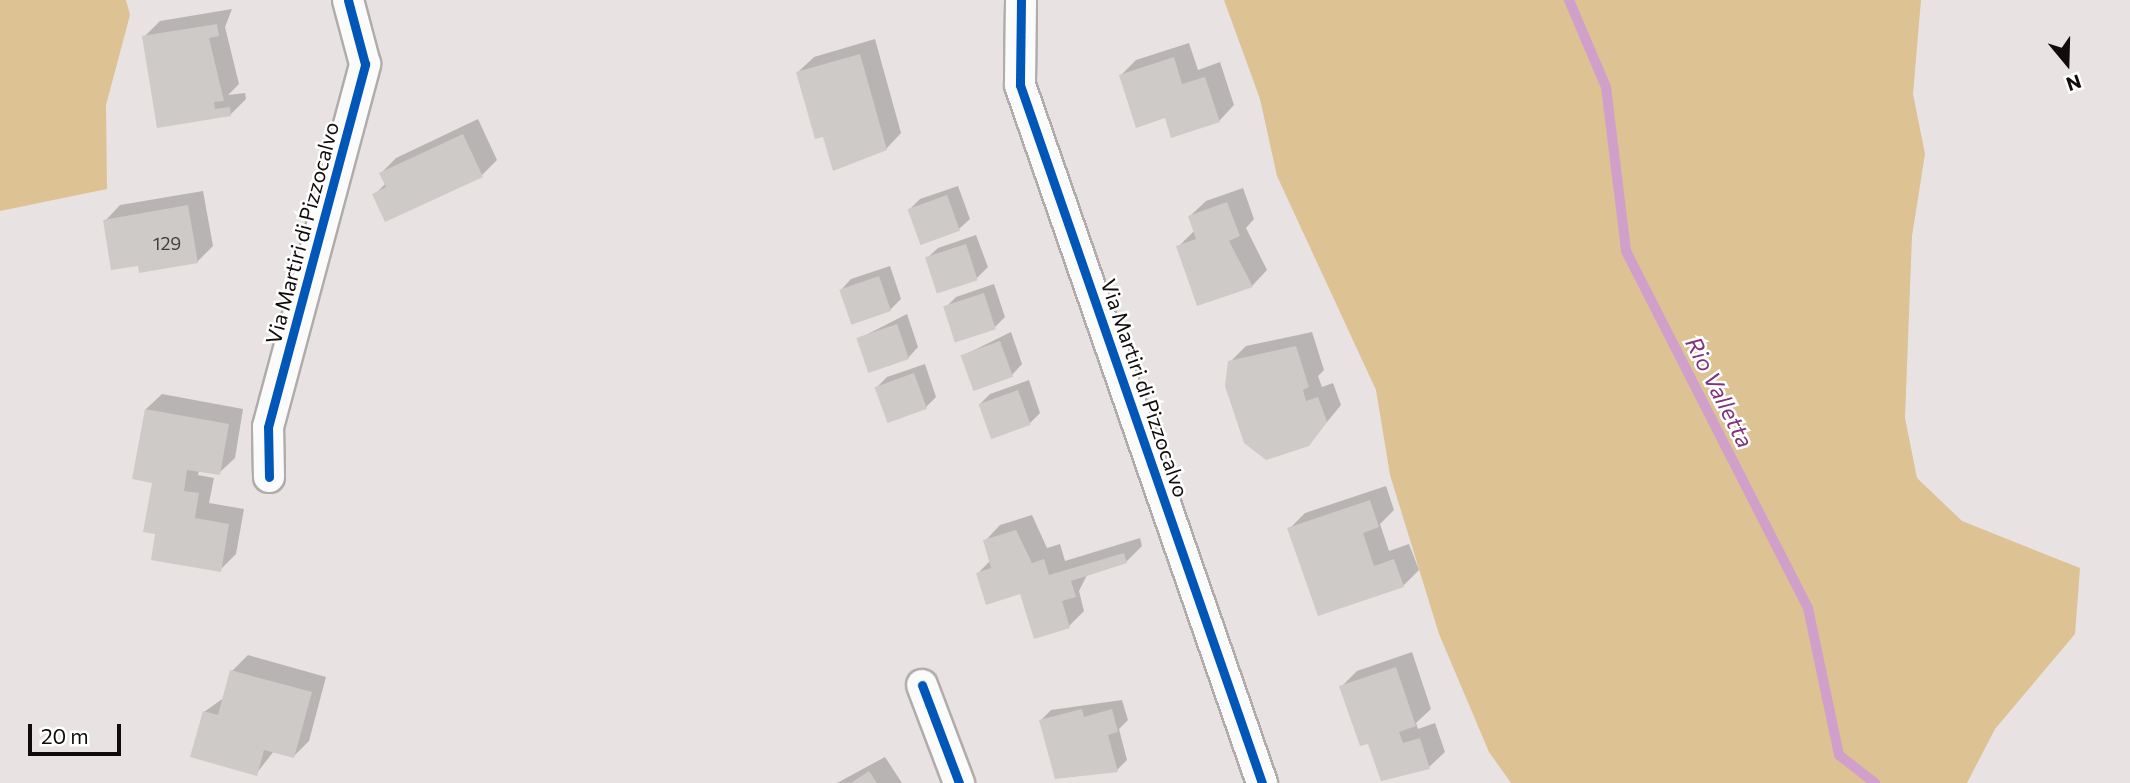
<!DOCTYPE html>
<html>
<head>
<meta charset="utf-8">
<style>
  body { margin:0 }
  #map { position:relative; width:2130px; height:783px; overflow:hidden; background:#e8e2e2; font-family:Commissioner,sans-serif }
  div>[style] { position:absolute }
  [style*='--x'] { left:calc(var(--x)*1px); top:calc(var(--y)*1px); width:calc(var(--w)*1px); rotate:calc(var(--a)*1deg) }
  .forest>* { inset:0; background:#ddc294 }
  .shadow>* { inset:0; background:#0003 }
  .stream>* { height:10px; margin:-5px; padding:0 5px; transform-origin:5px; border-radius:5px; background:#d1a0ca }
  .building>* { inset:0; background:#cecac8; transform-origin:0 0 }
  .roads { filter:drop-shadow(2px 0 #b1acac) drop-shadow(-2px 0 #b1acac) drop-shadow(0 2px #b1acac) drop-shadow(0 -2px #b1acac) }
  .minor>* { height:30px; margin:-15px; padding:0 15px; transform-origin:15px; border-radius:15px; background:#fcfbfb }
  .cycleway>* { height:9px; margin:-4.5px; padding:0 4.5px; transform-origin:4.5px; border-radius:4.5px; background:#0057b8 }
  span { translate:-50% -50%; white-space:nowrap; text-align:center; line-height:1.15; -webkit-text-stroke:5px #fff; paint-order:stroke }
  .number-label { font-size:18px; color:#423e3c }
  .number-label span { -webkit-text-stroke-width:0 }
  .street-label { font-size:21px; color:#100c0b }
  .water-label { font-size:23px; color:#82327b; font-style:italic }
  .north { position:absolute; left:2032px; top:28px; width:70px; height:70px; -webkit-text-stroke:5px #fff; paint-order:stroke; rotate:161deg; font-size:19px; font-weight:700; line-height:28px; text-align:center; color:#100c0b }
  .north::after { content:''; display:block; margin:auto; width:24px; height:32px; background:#100c0b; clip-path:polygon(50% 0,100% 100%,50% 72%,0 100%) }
  .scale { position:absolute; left:28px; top:724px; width:93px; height:32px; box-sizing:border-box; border:4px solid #100c0b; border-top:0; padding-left:9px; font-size:21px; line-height:24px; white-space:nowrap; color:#100c0b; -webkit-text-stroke:5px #fff; paint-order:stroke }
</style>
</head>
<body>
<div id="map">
  <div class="forest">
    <div style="clip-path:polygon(0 0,126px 0,130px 15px,106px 105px,107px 189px,0 211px)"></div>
    <div style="clip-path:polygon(1224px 0,1921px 0,1913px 94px,1925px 154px,1912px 236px,1905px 418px,1917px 478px,1962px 521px,2080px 568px,2075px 634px,1995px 729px,1967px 783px,1511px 783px,1489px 752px,1439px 634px,1390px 475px,1376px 390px,1277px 176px,1260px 99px)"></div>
  </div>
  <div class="shadow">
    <div style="clip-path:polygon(232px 9px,225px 27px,239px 84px,228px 95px,245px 93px,246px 99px,230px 115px,159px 126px,144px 37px,160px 21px)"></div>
    <div style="clip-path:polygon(875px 39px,901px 133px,886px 149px,824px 134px,798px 72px,814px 57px)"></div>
    <div style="clip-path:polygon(1189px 43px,1198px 70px,1220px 62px,1234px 105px,1219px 121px,1121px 75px,1136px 60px)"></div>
    <div style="clip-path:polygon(478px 119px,497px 160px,482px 175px,374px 195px,386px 183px,381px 173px,396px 158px)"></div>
    <div style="clip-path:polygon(958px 186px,970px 219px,959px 229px,909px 210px,920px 199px)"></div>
    <div style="clip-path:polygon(1243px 188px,1254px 219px,1246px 228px,1267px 270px,1252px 286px,1178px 247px,1194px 231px,1190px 216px,1206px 201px)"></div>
    <div style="clip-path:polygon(203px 191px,213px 246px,197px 262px,140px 264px,105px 221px,120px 205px)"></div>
    <div style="clip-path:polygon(976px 235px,988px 267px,977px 278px,927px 258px,938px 248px)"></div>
    <div style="clip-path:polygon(890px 266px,901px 299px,890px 310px,841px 290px,851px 279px)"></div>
    <div style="clip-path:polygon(994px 284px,1005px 317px,995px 327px,945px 308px,956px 297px)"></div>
    <div style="clip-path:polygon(907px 314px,918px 347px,908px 358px,858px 339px)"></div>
    <div style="clip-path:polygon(1011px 332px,1022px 364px,1012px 375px,962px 356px)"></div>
    <div style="clip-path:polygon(1312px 332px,1324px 370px,1318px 376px,1322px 387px,1333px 383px,1341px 405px,1308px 445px,1230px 362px,1246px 346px)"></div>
    <div style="clip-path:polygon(925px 364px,936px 397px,926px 407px,876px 388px,887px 377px)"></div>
    <div style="clip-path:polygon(1029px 380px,1040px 413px,1030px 423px,980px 404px,990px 394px)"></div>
    <div style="clip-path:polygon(162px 394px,243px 409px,235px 458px,219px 473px,199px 470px,198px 475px,214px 478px,209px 503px,244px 509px,236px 554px,220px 570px,157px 533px,146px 409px)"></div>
    <div style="clip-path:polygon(1386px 486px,1394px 510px,1380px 524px,1389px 551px,1409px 544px,1419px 570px,1403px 586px,1289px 529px,1305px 513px)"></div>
    <div style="clip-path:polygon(1032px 515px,1047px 548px,1060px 544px,1065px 561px,1140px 538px,1142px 546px,1126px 562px,1088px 573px,1079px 591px,1084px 611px,1069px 626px,1021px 592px,978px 573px,991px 560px,985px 541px,1000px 525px)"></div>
    <div style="clip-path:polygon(1412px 652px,1431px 709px,1416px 723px,1418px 729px,1435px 723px,1445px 752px,1429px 767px,1369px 741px,1341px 687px,1357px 671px)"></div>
    <div style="clip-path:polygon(248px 655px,326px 677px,309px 741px,293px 757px,274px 751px,256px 774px,204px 712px,225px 697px,232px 671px)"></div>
    <div style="clip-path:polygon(1122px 700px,1128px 720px,1119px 729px,1127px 760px,1117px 770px,1041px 720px,1051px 710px)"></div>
    <div style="clip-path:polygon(885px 757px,902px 783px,837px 783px)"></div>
  </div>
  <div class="stream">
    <div style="--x:1569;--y:0;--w:95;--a:67"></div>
    <div style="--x:1606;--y:87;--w:165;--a:83"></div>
    <div style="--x:1626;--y:251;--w:401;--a:63"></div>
    <div style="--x:1808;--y:608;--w:150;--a:78.1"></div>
    <div style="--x:1839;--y:755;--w:46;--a:37.9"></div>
  </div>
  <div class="building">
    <div style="clip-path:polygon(217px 24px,219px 36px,209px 38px,224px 101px,214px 102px,215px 109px,230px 107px,231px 116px,157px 128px,142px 36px)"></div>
    <div style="clip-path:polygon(860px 54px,887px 150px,833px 171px,823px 137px,815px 139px,796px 72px)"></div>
    <div style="clip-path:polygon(1174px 57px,1182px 84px,1205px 77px,1220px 122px,1171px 138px,1165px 118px,1136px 128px,1119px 75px)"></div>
    <div style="clip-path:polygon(463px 134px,483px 177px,385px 222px,372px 194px,386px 187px,379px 173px)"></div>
    <div style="left:947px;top:195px;width:38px;height:42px;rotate:70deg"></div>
    <div style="clip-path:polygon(1227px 202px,1240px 236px,1229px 241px,1253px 287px,1197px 306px,1176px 246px,1196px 239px,1188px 216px)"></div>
    <div style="clip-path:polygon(188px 205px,198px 263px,139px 273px,138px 266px,111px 270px,103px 220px)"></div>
    <div style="left:966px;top:244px;width:38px;height:43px;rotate:72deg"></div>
    <div style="left:879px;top:276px;width:37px;height:42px;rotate:71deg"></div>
    <div style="left:984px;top:293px;width:38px;height:43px;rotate:72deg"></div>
    <div style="left:897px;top:324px;width:37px;height:43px;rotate:71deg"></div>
    <div style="left:1000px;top:341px;width:38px;height:42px;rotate:70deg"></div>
    <div style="clip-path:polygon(1296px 346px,1309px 387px,1303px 390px,1306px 401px,1318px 397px,1327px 422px,1309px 446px,1266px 460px,1244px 443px,1225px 386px,1228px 361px)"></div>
    <div style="left:914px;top:373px;width:38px;height:42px;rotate:70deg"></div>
    <div style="left:1018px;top:390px;width:37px;height:42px;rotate:70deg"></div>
    <div style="clip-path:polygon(145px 409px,229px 424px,220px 475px,187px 470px,184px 491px,199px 493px,195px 518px,229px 524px,221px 572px,151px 560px,155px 534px,143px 532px,152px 483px,132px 479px)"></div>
    <div style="clip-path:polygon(1370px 500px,1379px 527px,1363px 533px,1374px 566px,1394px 559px,1404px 587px,1318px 616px,1287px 528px)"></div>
    <div style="clip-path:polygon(1016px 530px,1032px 563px,1044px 559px,1049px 575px,1124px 553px,1127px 563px,1071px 581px,1076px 597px,1062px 601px,1070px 628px,1034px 639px,1020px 594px,986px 605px,976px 573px,991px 568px,983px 540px)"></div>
    <div style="clip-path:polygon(1396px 667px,1416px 726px,1399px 732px,1403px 743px,1420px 738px,1430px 769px,1381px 781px,1368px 744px,1360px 746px,1339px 686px)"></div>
    <div style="clip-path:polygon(230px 670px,312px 692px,294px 758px,264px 750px,257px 776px,190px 757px,203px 711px,218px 715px)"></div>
    <div style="clip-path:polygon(1082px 709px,1084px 717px,1112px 709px,1118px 732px,1108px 735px,1118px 772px,1055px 779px,1039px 720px)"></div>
    <div style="clip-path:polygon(869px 771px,877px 783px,851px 783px)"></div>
  </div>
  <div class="roads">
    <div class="minor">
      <div style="--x:1021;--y:0;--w:85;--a:90.7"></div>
      <div style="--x:1020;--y:85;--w:739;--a:70.88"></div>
      <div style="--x:269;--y:477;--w:50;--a:-91.1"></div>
      <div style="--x:268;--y:427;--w:376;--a:-75"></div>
      <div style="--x:365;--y:64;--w:66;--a:-104.9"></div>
      <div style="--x:922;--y:685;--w:105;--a:69.3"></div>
    </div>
  </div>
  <div class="cycleway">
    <div style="--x:1021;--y:0;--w:85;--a:90.7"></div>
    <div style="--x:1020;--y:85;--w:739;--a:70.88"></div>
    <div style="--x:269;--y:477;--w:50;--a:-91.1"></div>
    <div style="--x:268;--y:427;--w:376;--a:-75"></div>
    <div style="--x:365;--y:64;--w:66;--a:-104.9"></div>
    <div style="--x:922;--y:685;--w:105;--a:69.3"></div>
  </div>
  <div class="number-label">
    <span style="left:167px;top:243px">129</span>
  </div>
  <div class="street-label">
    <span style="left:302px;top:233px;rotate:-75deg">Via Martiri di Pizzocalvo</span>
    <span style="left:1145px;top:388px;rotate:71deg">Via Martiri di Pizzocalvo</span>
  </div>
  <div class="water-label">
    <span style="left:1720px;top:392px;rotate:63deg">Rio Valletta</span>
  </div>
  <div class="north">N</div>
  <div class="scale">20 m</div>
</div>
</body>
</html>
